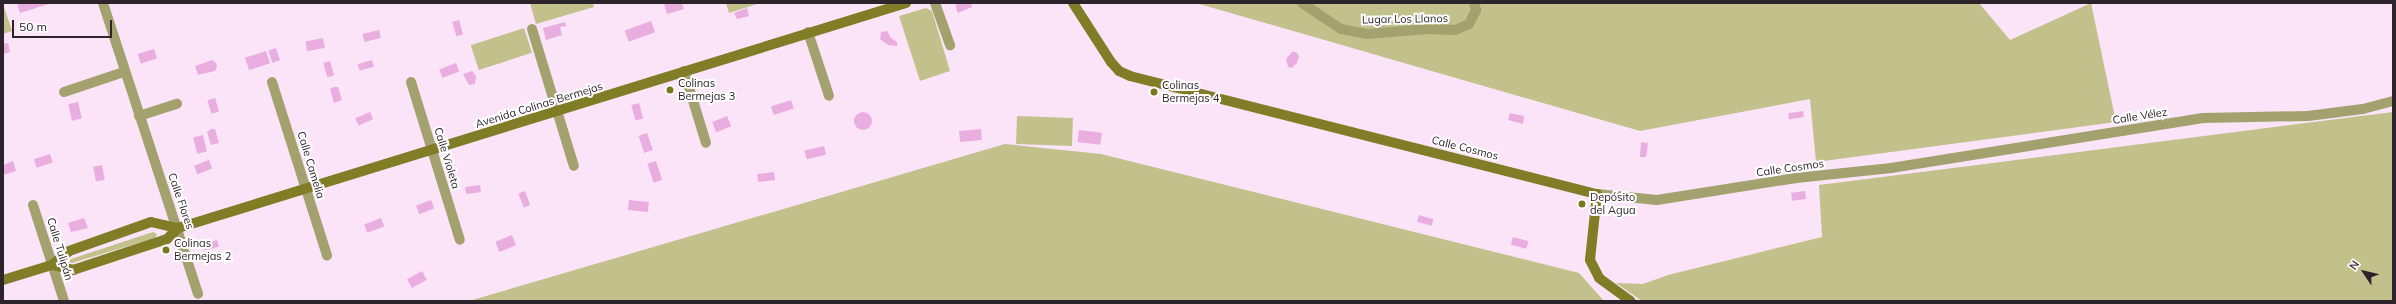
<!DOCTYPE html>
<html>
<head>
<meta charset="utf-8">
<style>
  body { margin:0 }
  #map { position:relative; width:2396px; height:304px; overflow:hidden; background:#fbe4f7; font-family:Mulish,sans-serif }
  div>[style] { position:absolute }
  [style*='--x'] { left:calc(var(--x)*1px); top:calc(var(--y)*1px); width:calc(var(--w)*1px); rotate:calc(var(--a)*1deg) }
  .green>* { inset:0; background:#c2c18c; transform-origin:0 0 }
  .water>* { inset:0; background:#e9addf; transform-origin:0 0 }
  .round { border-radius:50% }
  .street>* { height:10px; margin:-5px; padding:0 5px; transform-origin:5px; border-radius:5px; background:#a3a16e }
  .secondary>* { height:10px; margin:-5px; padding:0 5px; transform-origin:5px; border-radius:5px; background:#817c26 }
  .dots>* { width:11px; height:11px; translate:-50% -50%; box-sizing:border-box; border:2px solid #fff; border-radius:50% }
  span { translate:-50% -50%; white-space:nowrap; text-align:center; line-height:1.15; -webkit-text-stroke:4px #fff; paint-order:stroke }
  .street-label { font-size:11px; color:#2d242b }
  .poi-label { font-size:11px; color:#2d242b }
  .left { translate:0 -50%; text-align:left }
  .frame { position:absolute; inset:0; border:4px solid #2d242b; pointer-events:none }
  .north { position:absolute; left:2344px; top:252px; width:40px; height:40px; -webkit-text-stroke:3px #fff; paint-order:stroke; rotate:305deg; font-size:11px; font-weight:700; line-height:16px; text-align:center; color:#2d242b }
  .north::after { content:''; display:block; margin:auto; width:14px; height:18px; background:#2d242b; clip-path:polygon(50% 0,100% 100%,50% 72%,0 100%) }
  .scale { position:absolute; left:12px; top:20px; width:100px; height:18px; box-sizing:border-box; border:2px solid #2d242b; border-top:0; padding-left:5px; font-size:12px; line-height:14px; white-space:nowrap; color:#2d242b; -webkit-text-stroke:3px #fff; paint-order:stroke }
</style>
</head>
<body>
<div id="map">
  <div class="green">
    <div style="clip-path:polygon(530px 3px,593px 3px,594px 7px,536px 24px)"></div>
    <div style="clip-path:polygon(726px 3px,760px 3px,729px 13px)"></div>
    <div style="clip-path:polygon(1196px 3px,1979px 3px,2010px 40px,2091px 3px,2116px 122px,1816px 162px,1810px 99px,1640px 131px)"></div>
    <div style="clip-path:polygon(3px 4px,12px 31px,3px 34px)"></div>
    <div style="clip-path:polygon(926px 8px,932px 11px,950px 71px,920px 81px,899px 16px)"></div>
    <div style="left:524px;top:28px;width:26px;height:56px;rotate:72deg"></div>
    <div style="clip-path:polygon(2393px 112px,2393px 301px,1642px 301px,1616px 283px,1643px 284px,1668px 275px,1822px 237px,1819px 185px)"></div>
    <div style="left:1017px;top:116px;width:56px;height:28px;rotate:2deg"></div>
    <div style="clip-path:polygon(1005px 144px,1101px 154px,1579px 273px,1604px 301px,469px 301px)"></div>
    <div style="clip-path:polygon(153px 232px,157px 234px,155px 238px,72px 263px,69px 262px,71px 259px)"></div>
  </div>
  <div class="water">
    <div style="clip-path:polygon(17px 3px,52px 3px,20px 13px)"></div>
    <div style="clip-path:polygon(669px 3px,682px 3px,684px 9px,667px 14px,664px 4px)"></div>
    <div style="clip-path:polygon(962px 3px,971px 3px,972px 7px,958px 13px,955px 5px)"></div>
    <div style="clip-path:polygon(747px 8px,749px 16px,737px 19px,734px 13px)"></div>
    <div style="left:459px;top:20px;width:15px;height:7px;rotate:74deg"></div>
    <div style="left:651px;top:21px;width:12px;height:28px;rotate:70deg"></div>
    <div style="clip-path:polygon(565px 22px,566px 26px,560px 27px,562px 35px,546px 40px,543px 28px)"></div>
    <div style="left:379px;top:30px;width:8px;height:17px;rotate:76deg"></div>
    <div style="clip-path:polygon(887px 31px,891px 38px,897px 42px,897px 46px,888px 45px,880px 39px,881px 32px)"></div>
    <div style="left:323px;top:38px;width:10px;height:18px;rotate:79deg"></div>
    <div style="clip-path:polygon(8px 43px,10px 52px,3px 54px,3px 44px)"></div>
    <div style="left:276px;top:48px;width:13px;height:8px;rotate:72deg"></div>
    <div style="left:154px;top:49px;width:10px;height:17px;rotate:73deg"></div>
    <div style="left:266px;top:51px;width:13px;height:22px;rotate:72deg"></div>
    <div style="clip-path:polygon(1292px 52px,1296px 52px,1299px 56px,1297px 63px,1292px 68px,1288px 67px,1286px 59px)"></div>
    <div style="clip-path:polygon(212px 60px,216px 63px,217px 67px,215px 71px,198px 75px,195px 66px)"></div>
    <div style="left:372px;top:60px;width:7px;height:15px;rotate:74deg"></div>
    <div style="left:330px;top:61px;width:15px;height:7px;rotate:74deg"></div>
    <div style="left:456px;top:63px;width:9px;height:18px;rotate:69deg"></div>
    <div style="clip-path:polygon(472px 71px,476px 76px,475px 84px,469px 85px,463px 74px)"></div>
    <div style="clip-path:polygon(334px 87px,338px 87px,342px 100px,334px 103px,330px 89px)"></div>
    <div style="left:215px;top:98px;width:14px;height:8px;rotate:73deg"></div>
    <div style="left:791px;top:100px;width:9px;height:21px;rotate:72deg"></div>
    <div style="left:78px;top:102px;width:17px;height:10px;rotate:77deg"></div>
    <div style="left:639px;top:103px;width:16px;height:8px;rotate:75deg"></div>
    <div style="left:1803px;top:111px;width:6px;height:15px;rotate:81deg"></div>
    <div style="left:370px;top:112px;width:8px;height:16px;rotate:67deg"></div>
    <div class="round" style="left:854px;top:112px;width:18px;height:18px"></div>
    <div style="clip-path:polygon(1510px 113px,1524px 116px,1523px 124px,1508px 120px)"></div>
    <div style="left:727px;top:116px;width:11px;height:16px;rotate:68deg"></div>
    <div style="clip-path:polygon(211px 129px,215px 129px,219px 143px,211px 145px,207px 132px)"></div>
    <div style="left:981px;top:129px;width:11px;height:22px;rotate:85deg"></div>
    <div style="left:1079px;top:130px;width:23px;height:12px;rotate:7deg"></div>
    <div style="left:647px;top:133px;width:18px;height:9px;rotate:71deg"></div>
    <div style="left:203px;top:135px;width:17px;height:10px;rotate:77deg"></div>
    <div style="clip-path:polygon(1641px 142px,1648px 143px,1646px 157px,1640px 157px)"></div>
    <div style="left:824px;top:146px;width:9px;height:20px;rotate:77deg"></div>
    <div style="left:50px;top:154px;width:9px;height:17px;rotate:72deg"></div>
    <div style="left:209px;top:160px;width:9px;height:16px;rotate:69deg"></div>
    <div style="clip-path:polygon(13px 161px,16px 171px,3px 175px,3px 165px)"></div>
    <div style="left:656px;top:161px;width:20px;height:9px;rotate:72deg"></div>
    <div style="left:102px;top:165px;width:15px;height:9px;rotate:79deg"></div>
    <div style="left:774px;top:172px;width:8px;height:17px;rotate:83deg"></div>
    <div style="left:480px;top:185px;width:7px;height:15px;rotate:82deg"></div>
    <div style="left:525px;top:191px;width:15px;height:7px;rotate:70deg"></div>
    <div style="left:1805px;top:191px;width:8px;height:14px;rotate:83deg"></div>
    <div style="left:431px;top:200px;width:9px;height:16px;rotate:69deg"></div>
    <div style="left:629px;top:200px;width:20px;height:10px;rotate:6deg"></div>
    <div style="left:1419px;top:215px;width:15px;height:7px;rotate:16deg"></div>
    <div style="clip-path:polygon(84px 218px,88px 228px,71px 232px,68px 223px)"></div>
    <div style="left:381px;top:218px;width:9px;height:18px;rotate:69deg"></div>
    <div style="left:512px;top:235px;width:11px;height:18px;rotate:68deg"></div>
    <div style="left:1513px;top:237px;width:16px;height:8px;rotate:15deg"></div>
    <div style="left:217px;top:240px;width:7px;height:15px;rotate:74deg"></div>
    <div style="left:422px;top:271px;width:10px;height:17px;rotate:61deg"></div>
  </div>
  <div class="street">
    <div style="--x:103;--y:3;--w:306;--a:71.9"></div>
    <div style="--x:935;--y:3;--w:45;--a:70.3"></div>
    <div style="--x:1302;--y:3;--w:47;--a:33.7"></div>
    <div style="--x:1341;--y:29;--w:26;--a:11"></div>
    <div style="--x:1367;--y:34;--w:60;--a:-4.8"></div>
    <div style="--x:1427;--y:29;--w:28;--a:2"></div>
    <div style="--x:1455;--y:30;--w:15;--a:-23"></div>
    <div style="--x:1469;--y:24;--w:16;--a:-63"></div>
    <div style="--x:1476;--y:10;--w:7;--a:-106"></div>
    <div style="--x:532;--y:29;--w:143;--a:73"></div>
    <div style="--x:808;--y:32;--w:67;--a:71.8"></div>
    <div style="--x:684;--y:71;--w:75;--a:73"></div>
    <div style="--x:272;--y:82;--w:182;--a:72.4"></div>
    <div style="--x:411;--y:82;--w:165;--a:72.8"></div>
    <div style="--x:64;--y:92;--w:63;--a:-18.4"></div>
    <div style="--x:139;--y:116;--w:40;--a:-18"></div>
    <div style="--x:1597;--y:194;--w:60;--a:5.7"></div>
    <div style="--x:1657;--y:200;--w:141;--a:-9"></div>
    <div style="--x:1796;--y:178;--w:96;--a:-6"></div>
    <div style="--x:1891;--y:168;--w:316;--a:-9.1"></div>
    <div style="--x:2203;--y:118;--w:105;--a:-1.1"></div>
    <div style="--x:2308;--y:116;--w:55;--a:-7.3"></div>
    <div style="--x:2363;--y:109;--w:31;--a:-15"></div>
    <div style="--x:33;--y:205;--w:101;--a:72.1"></div>
  </div>
  <div class="secondary">
    <div style="--x:1073;--y:3;--w:70;--a:57.2"></div>
    <div style="--x:1111;--y:62;--w:12;--a:48"></div>
    <div style="--x:1119;--y:71;--w:12;--a:24"></div>
    <div style="--x:1130;--y:76;--w:482;--a:14.2"></div>
    <div style="--x:1597;--y:194;--w:66;--a:96.1"></div>
    <div style="--x:1590;--y:260;--w:20;--a:63"></div>
    <div style="--x:1599;--y:278;--w:39;--a:36"></div>
    <div style="--x:52;--y:265;--w:22;--a:13"></div>
    <div style="--x:73;--y:270;--w:99;--a:-18.3"></div>
    <div style="--x:167;--y:239;--w:16;--a:-45"></div>
    <div style="--x:178;--y:228;--w:762;--a:-17.17"></div>
    <div style="--x:3;--y:280;--w:51;--a:-17"></div>
    <div style="--x:52;--y:265;--w:22;--a:-39"></div>
    <div style="--x:69;--y:251;--w:87;--a:-19.5"></div>
    <div style="--x:151;--y:222;--w:28;--a:13"></div>
  </div>
  <div class="dots">
    <div style="left:670px;top:90px;background:#7c771d"></div>
    <div style="left:1154px;top:92px;background:#7c771d"></div>
    <div style="left:1582px;top:204px;background:#7c771d"></div>
    <div style="left:166px;top:250px;background:#7c771d"></div>
  </div>
  <div class="street-label">
    <span style="left:1405px;top:19px;rotate:-1deg">Lugar Los Llanos</span>
    <span style="left:539px;top:105px;rotate:-17deg">Avenida Colinas Bermejas</span>
    <span style="left:2140px;top:116px;rotate:-9deg">Calle Vélez</span>
    <span style="left:1465px;top:148px;rotate:14deg">Calle Cosmos</span>
    <span style="left:447px;top:158px;rotate:73deg">Calle Violeta</span>
    <span style="left:311px;top:165px;rotate:73deg">Calle Camelia</span>
    <span style="left:1790px;top:168px;rotate:-8deg">Calle Cosmos</span>
    <span style="left:181px;top:201px;rotate:71deg">Calle Flores</span>
    <span style="left:60px;top:249px;rotate:73deg">Calle Tulipán</span>
  </div>
  <div class="poi-label">
    <span class="left" style="left:678px;top:90px">Colinas<br>Bermejas 3</span>
    <span class="left" style="left:1162px;top:92px">Colinas<br>Bermejas 4</span>
    <span class="left" style="left:1590px;top:204px">Depósito<br>del Agua</span>
    <span class="left" style="left:174px;top:250px">Colinas<br>Bermejas 2</span>
  </div>
  <div class="frame"></div>
  <div class="north">N</div>
  <div class="scale">50 m</div>
</div>
</body>
</html>
